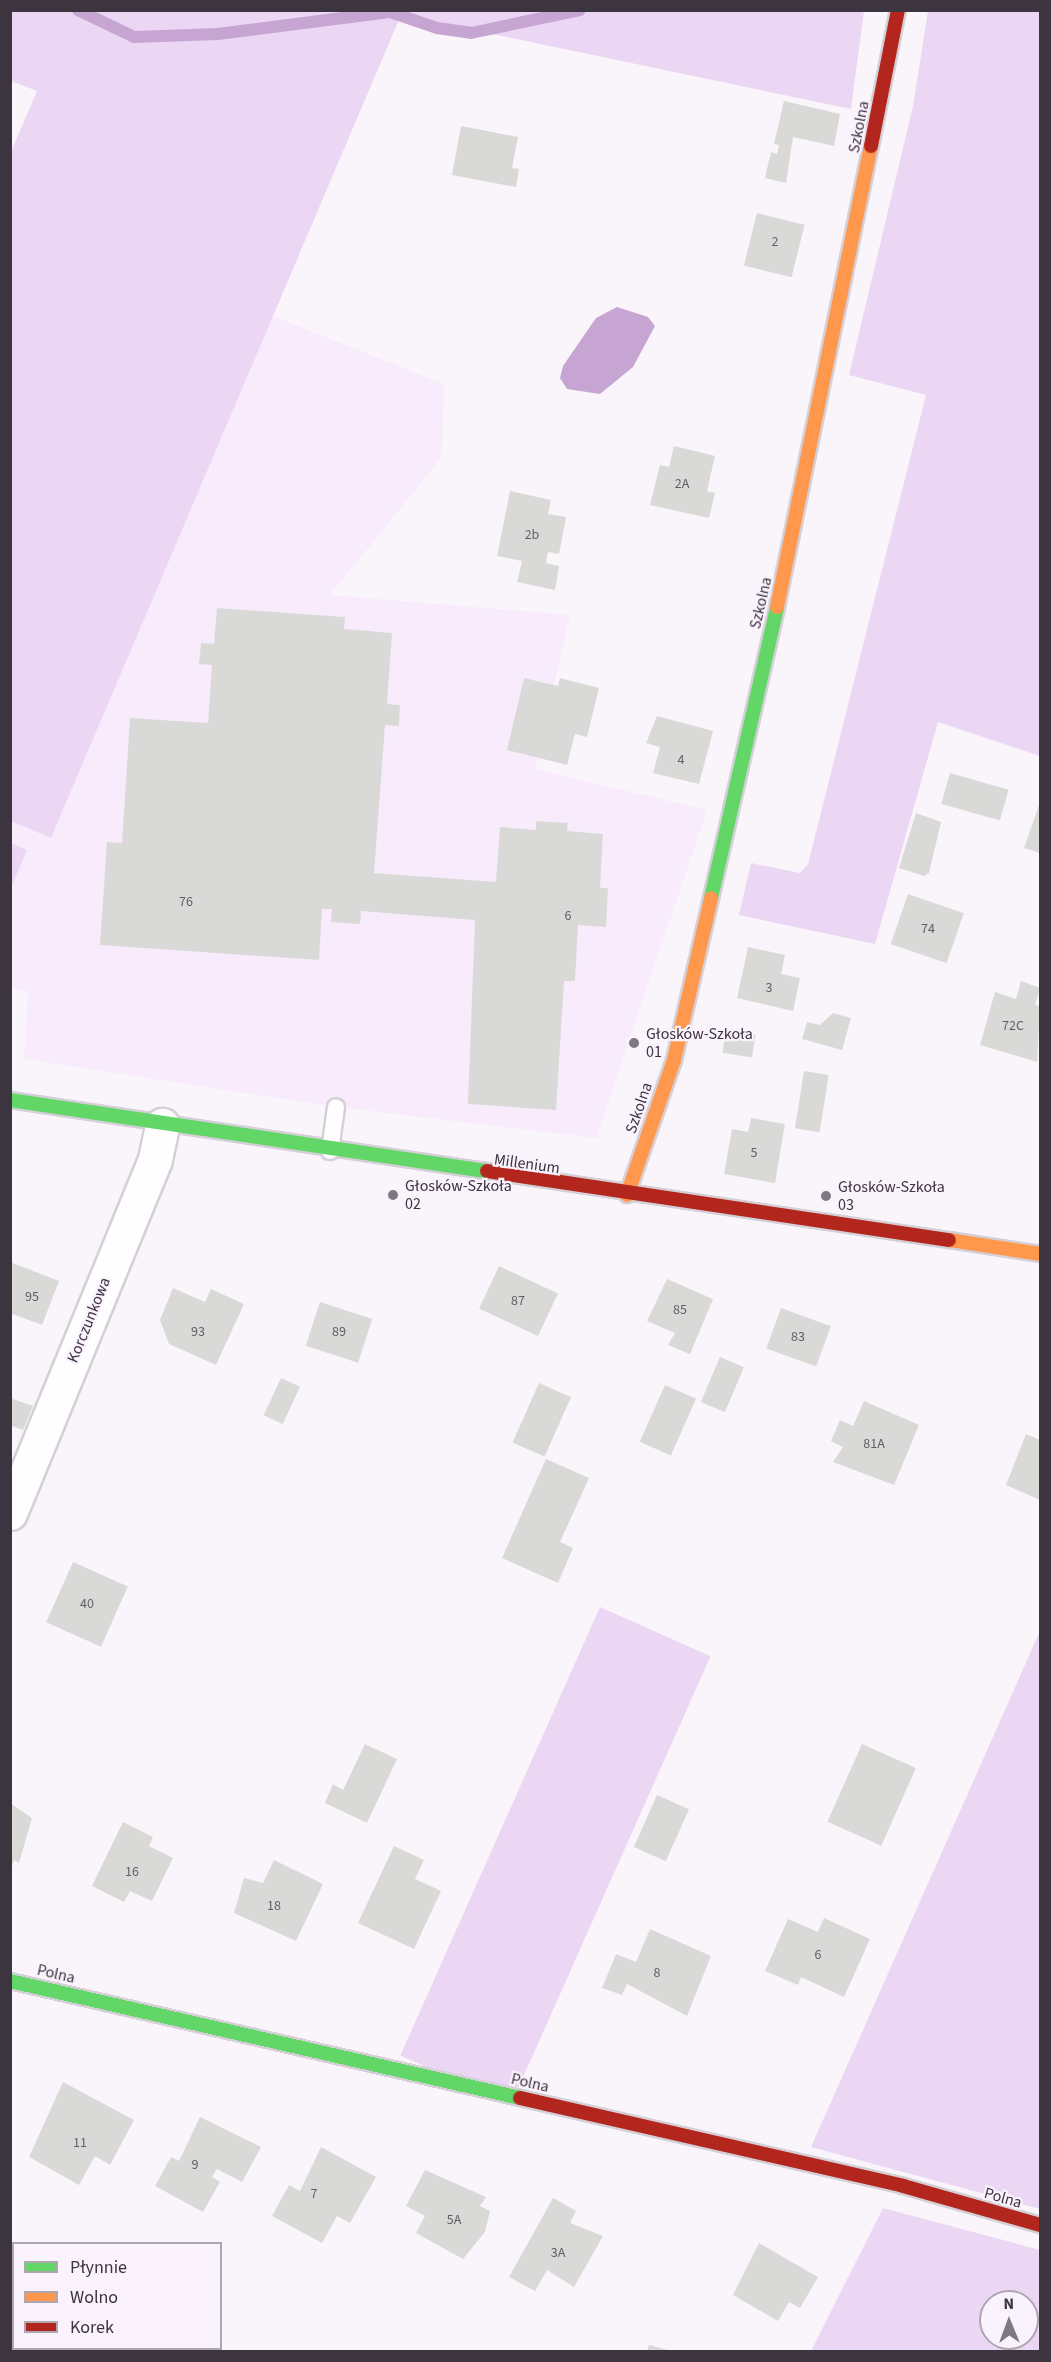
<!DOCTYPE html>
<html>
<head>
<meta charset="utf-8">
<style>
  body { margin:0 }
  #map { position:relative; width:1051px; height:2362px; overflow:hidden; background:#f9f5fa; font-family:"Source Sans 3",sans-serif }
  div>[style] { position:absolute }
  [style*='--x'] { left:calc(var(--x)*1px); top:calc(var(--y)*1px); width:calc(var(--w)*1px); rotate:calc(var(--a)*1deg) }
  .built>* { inset:0; background:#f8ecfc }
  .green>* { inset:0; background:#ebd7f3; transform-origin:0 0 }
  .water>* { inset:0; background:#c7a5d3 }
  .stream>* { height:12px; margin:-6px; padding:0 6px; transform-origin:6px; border-radius:6px; background:#c7a5d3 }
  .building>* { inset:0; background:#d9dad7; transform-origin:0 0 }
  .roads { filter:drop-shadow(2px 0 #d5d0d7) drop-shadow(-2px 0 #d5d0d7) drop-shadow(0 2px #d5d0d7) drop-shadow(0 -2px #d5d0d7) }
  .lane>* { height:16px; margin:-8px; padding:0 8px; transform-origin:8px; border-radius:8px; background:#fefefe }
  .street>* { height:33px; margin:-16.5px; padding:0 16.5px; transform-origin:16.5px; border-radius:16.5px; background:#fefefe }
  .fast>* { height:14px; margin:-7px; padding:0 7px; transform-origin:7px; border-radius:7px; background:#63d668 }
  .slow>* { height:14px; margin:-7px; padding:0 7px; transform-origin:7px; border-radius:7px; background:#ff974d }
  .jam>* { height:14px; margin:-7px; padding:0 7px; transform-origin:7px; border-radius:7px; background:#b3261e }
  .dots>* { width:16px; height:16px; translate:-50% -50%; box-sizing:border-box; border:3px solid #faf2fd; border-radius:50% }
  span { translate:-50% -50%; white-space:nowrap; text-align:center; line-height:1.15; -webkit-text-stroke:4.5px #faf2fd; paint-order:stroke }
  .number-label { font-size:14px; color:#635e65 }
  .number-label span { -webkit-text-stroke-width:0 }
  .street-label { font-size:16px; color:#3c353f }
  .poi-label { font-size:16px; color:#3c353f }
  .left { translate:0 -50%; text-align:left }
  .frame { position:absolute; inset:0; border:12px solid #3c353f; pointer-events:none }
  .legend { position:absolute; left:12px; top:2242px; width:210px; height:108px; box-sizing:border-box; background:#faf2fd; border:2px solid #aea6b1; margin:0; padding:8px 10px; list-style:none; font-size:18px; color:#3c353f }
  .legend li { display:flex; align-items:center; gap:12px; height:30px }
  .legend b { width:30px; border:2px solid #aea6b1 }
  .north { position:absolute; left:979px; top:2290px; width:60px; height:60px; box-sizing:border-box; background:#faf2fd; border:2px solid #aea6b1; border-radius:50%; rotate:359deg; font-size:16px; font-weight:700; line-height:24px; text-align:center; color:#3c353f }
  .north::after { content:''; display:block; margin:auto; width:21px; height:27px; background:#7e7880; clip-path:polygon(50% 0,100% 100%,50% 72%,0 100%) }
</style>
</head>
<body>
<div id="map">
  <div class="built">
    <div style="clip-path:polygon(270px 315px,444px 384px,442px 457px,330px 595px,570px 615px,535px 769px,707px 810px,597px 1138px,336px 1107px,24px 1059px,28px 991px,11px 988px,10px 821px,51px 838px)"></div>
  </div>
  <div class="green">
    <div style="clip-path:polygon(11px 10px,864px 10px,864px 11px,851px 109px,401px 15px,51px 838px,11px 821px,10px 154px,37px 91px,11px 81px)"></div>
    <div style="clip-path:polygon(928px 11px,1040px 11px,1040px 756px,938px 722px,875px 944px,739px 915px,751px 863px,800px 873px,808px 864px,926px 395px,849px 375px,913px 106px)"></div>
    <div style="clip-path:polygon(11px 843px,27px 850px,11px 888px)"></div>
    <div style="left:600px;top:1607px;width:121px;height:491px;rotate:24deg"></div>
    <div style="clip-path:polygon(1040px 1631px,1040px 2209px,811px 2147px)"></div>
    <div style="clip-path:polygon(evenodd,883px 2208px,1040px 2250px,1040px 2351px,811px 2351px,883px 2208px,991px 2302px,1027px 2302px,1027px 2338px,991px 2338px,991px 2302px)"></div>
  </div>
  <div class="water">
    <div style="clip-path:polygon(617px 307px,648px 317px,655px 326px,633px 367px,600px 394px,567px 389px,560px 378px,563px 366px,596px 318px)"></div>
  </div>
  <div class="stream">
    <div style="--x:78;--y:10;--w:62;--a:25.7"></div>
    <div style="--x:134;--y:37;--w:84;--a:-2"></div>
    <div style="--x:218;--y:34;--w:173;--a:-7.3"></div>
    <div style="--x:390;--y:12;--w:50;--a:18.8"></div>
    <div style="--x:437;--y:28;--w:34;--a:8"></div>
    <div style="--x:471;--y:33;--w:111;--a:-11.9"></div>
  </div>
  <div class="building">
    <div style="clip-path:polygon(784px 101px,840px 114px,834px 146px,793px 137px,786px 183px,765px 178px,771px 152px,777px 154px,779px 145px,774px 144px)"></div>
    <div style="clip-path:polygon(461px 126px,518px 137px,512px 168px,519px 169px,516px 187px,452px 175px)"></div>
    <div style="left:757px;top:213px;width:49px;height:54px;rotate:14deg"></div>
    <div style="clip-path:polygon(674px 446px,715px 456px,707px 491px,715px 493px,709px 518px,650px 505px,660px 465px,669px 467px)"></div>
    <div style="clip-path:polygon(510px 491px,551px 500px,548px 514px,566px 517px,559px 554px,548px 552px,546px 563px,559px 566px,555px 590px,517px 582px,522px 561px,497px 556px)"></div>
    <div style="clip-path:polygon(217px 608px,345px 617px,344px 629px,392px 633px,387px 704px,400px 705px,399px 726px,385px 725px,374px 873px,496px 882px,500px 827px,536px 830px,536px 821px,568px 823px,567px 831px,603px 834px,600px 888px,608px 888px,606px 927px,578px 925px,575px 981px,564px 981px,556px 1110px,468px 1104px,475px 920px,361px 911px,360px 924px,331px 922px,332px 909px,322px 909px,319px 960px,100px 945px,107px 842px,122px 843px,130px 718px,208px 723px,212px 665px,199px 664px,201px 643px,214px 644px)"></div>
    <div style="clip-path:polygon(524px 678px,558px 686px,560px 678px,599px 688px,587px 737px,575px 734px,567px 765px,507px 750px)"></div>
    <div style="clip-path:polygon(657px 716px,713px 731px,699px 784px,653px 773px,660px 747px,646px 743px)"></div>
    <div style="left:950px;top:773px;width:61px;height:32px;rotate:16deg"></div>
    <div style="clip-path:polygon(1040px 802px,1040px 853px,1024px 848px)"></div>
    <div style="clip-path:polygon(916px 813px,941px 822px,929px 873px,924px 876px,899px 868px)"></div>
    <div style="left:908px;top:894px;width:59px;height:53px;rotate:19deg"></div>
    <div style="clip-path:polygon(748px 947px,785px 955px,781px 974px,800px 978px,793px 1011px,737px 998px)"></div>
    <div style="clip-path:polygon(1021px 981px,1040px 988px,1035px 1005px,1040px 1006px,1037px 1062px,980px 1045px,995px 992px,1016px 999px)"></div>
    <div style="clip-path:polygon(833px 1013px,851px 1018px,842px 1050px,802px 1039px,807px 1022px,820px 1025px)"></div>
    <div style="left:726px;top:1030px;width:30px;height:23px;rotate:9deg"></div>
    <div style="left:804px;top:1071px;width:25px;height:58px;rotate:9deg"></div>
    <div style="clip-path:polygon(751px 1118px,785px 1124px,775px 1183px,724px 1174px,732px 1129px,748px 1132px)"></div>
    <div style="clip-path:polygon(10px 1262px,59px 1281px,42px 1325px,10px 1313px)"></div>
    <div style="left:499px;top:1266px;width:65px;height:47px;rotate:25deg"></div>
    <div style="clip-path:polygon(667px 1279px,713px 1299px,690px 1354px,668px 1345px,675px 1333px,647px 1321px)"></div>
    <div style="clip-path:polygon(173px 1288px,205px 1302px,211px 1289px,244px 1304px,216px 1365px,169px 1344px,160px 1320px)"></div>
    <div style="left:320px;top:1302px;width:55px;height:46px;rotate:18deg"></div>
    <div style="left:781px;top:1308px;width:53px;height:43px;rotate:20deg"></div>
    <div style="left:720px;top:1357px;width:26px;height:49px;rotate:23deg"></div>
    <div style="left:281px;top:1378px;width:21px;height:41px;rotate:25deg"></div>
    <div style="left:539px;top:1383px;width:35px;height:65px;rotate:24deg"></div>
    <div style="left:665px;top:1385px;width:34px;height:62px;rotate:24deg"></div>
    <div style="clip-path:polygon(10px 1398px,33px 1406px,23px 1430px,10px 1425px)"></div>
    <div style="clip-path:polygon(864px 1401px,919px 1425px,894px 1485px,833px 1462px,843px 1447px,831px 1441px,840px 1420px,853px 1426px)"></div>
    <div style="clip-path:polygon(1026px 1434px,1040px 1440px,1040px 1500px,1006px 1485px)"></div>
    <div style="clip-path:polygon(546px 1459px,589px 1478px,560px 1542px,573px 1548px,558px 1583px,502px 1558px)"></div>
    <div style="left:73px;top:1562px;width:60px;height:66px;rotate:24deg"></div>
    <div style="clip-path:polygon(365px 1744px,397px 1759px,367px 1823px,325px 1803px,333px 1784px,343px 1790px)"></div>
    <div style="left:862px;top:1744px;width:59px;height:85px;rotate:24deg"></div>
    <div style="left:657px;top:1795px;width:35px;height:57px;rotate:24deg"></div>
    <div style="clip-path:polygon(10px 1803px,32px 1818px,19px 1863px,14px 1860px,11px 1868px)"></div>
    <div style="clip-path:polygon(123px 1822px,153px 1837px,149px 1846px,173px 1858px,152px 1901px,130px 1891px,124px 1902px,92px 1886px)"></div>
    <div style="clip-path:polygon(394px 1846px,424px 1860px,415px 1879px,441px 1891px,414px 1949px,358px 1923px)"></div>
    <div style="clip-path:polygon(274px 1860px,323px 1884px,296px 1941px,234px 1913px,244px 1878px,263px 1883px)"></div>
    <div style="clip-path:polygon(824px 1918px,870px 1939px,844px 1997px,801px 1977px,798px 1985px,765px 1971px,788px 1919px,818px 1932px)"></div>
    <div style="clip-path:polygon(650px 1929px,711px 1956px,687px 2016px,627px 1984px,622px 1995px,602px 1988px,616px 1954px,636px 1962px)"></div>
    <div style="clip-path:polygon(63px 2082px,134px 2120px,110px 2165px,95px 2156px,79px 2185px,29px 2157px)"></div>
    <div style="clip-path:polygon(200px 2117px,261px 2147px,242px 2182px,217px 2169px,212px 2177px,220px 2182px,203px 2212px,155px 2186px,171px 2157px,179px 2161px)"></div>
    <div style="clip-path:polygon(321px 2147px,376px 2177px,350px 2223px,337px 2216px,322px 2243px,272px 2216px,289px 2185px,300px 2191px)"></div>
    <div style="clip-path:polygon(425px 2170px,486px 2197px,480px 2206px,490px 2211px,485px 2232px,463px 2259px,416px 2233px,425px 2216px,406px 2206px)"></div>
    <div style="clip-path:polygon(553px 2198px,576px 2211px,570px 2223px,603px 2236px,574px 2287px,547px 2270px,535px 2291px,509px 2277px)"></div>
    <div style="clip-path:polygon(759px 2243px,818px 2277px,800px 2308px,789px 2302px,778px 2321px,733px 2295px)"></div>
    <div style="clip-path:polygon(649px 2345px,672px 2351px,672px 2352px,647px 2352px)"></div>
  </div>
  <div class="roads">
    <div class="lane">
      <div style="--x:330;--y:1151;--w:44;--a:-82.2"></div>
    </div>
    <div class="street">
      <div style="--x:10;--y:1513;--w:383;--a:-67.7"></div>
      <div style="--x:155;--y:1159;--w:35;--a:-78"></div>
      <div style="--x:26;--y:2348;--w:14;--a:17"></div>
    </div>
    <div class="fast">
      <div style="--x:711;--y:898;--w:298;--a:-77.2"></div>
      <div style="--x:10;--y:1100;--w:482;--a:8.5"></div>
      <div style="--x:10;--y:1981;--w:523;--a:12.92"></div>
    </div>
    <div class="slow">
      <div style="--x:777;--y:607;--w:470;--a:-78.5"></div>
      <div style="--x:627;--y:1195;--w:143;--a:-70.8"></div>
      <div style="--x:674;--y:1060;--w:166;--a:-77.1"></div>
      <div style="--x:949;--y:1240;--w:92;--a:8.7"></div>
    </div>
    <div class="jam">
      <div style="--x:871;--y:146;--w:139;--a:-78.8"></div>
      <div style="--x:487;--y:1171;--w:467;--a:8.5"></div>
      <div style="--x:520;--y:2098;--w:393;--a:12.9"></div>
      <div style="--x:903;--y:2186;--w:142;--a:15.9"></div>
    </div>
  </div>
  <div class="dots">
    <div style="left:634px;top:1043px;background:#7e7880"></div>
    <div style="left:393px;top:1195px;background:#7e7880"></div>
    <div style="left:826px;top:1196px;background:#7e7880"></div>
  </div>
  <div class="number-label">
    <span style="left:775px;top:242px">2</span>
    <span style="left:682px;top:484px">2A</span>
    <span style="left:532px;top:535px">2b</span>
    <span style="left:681px;top:760px">4</span>
    <span style="left:186px;top:902px">76</span>
    <span style="left:568px;top:916px">6</span>
    <span style="left:928px;top:929px">74</span>
    <span style="left:769px;top:988px">3</span>
    <span style="left:1013px;top:1026px">72C</span>
    <span style="left:754px;top:1153px">5</span>
    <span style="left:32px;top:1297px">95</span>
    <span style="left:518px;top:1301px">87</span>
    <span style="left:680px;top:1310px">85</span>
    <span style="left:198px;top:1332px">93</span>
    <span style="left:339px;top:1332px">89</span>
    <span style="left:798px;top:1337px">83</span>
    <span style="left:874px;top:1444px">81A</span>
    <span style="left:87px;top:1604px">40</span>
    <span style="left:132px;top:1872px">16</span>
    <span style="left:274px;top:1906px">18</span>
    <span style="left:818px;top:1955px">6</span>
    <span style="left:657px;top:1973px">8</span>
    <span style="left:80px;top:2143px">11</span>
    <span style="left:195px;top:2165px">9</span>
    <span style="left:314px;top:2194px">7</span>
    <span style="left:454px;top:2220px">5A</span>
    <span style="left:558px;top:2253px">3A</span>
  </div>
  <div class="street-label">
    <span style="left:859px;top:127px;rotate:-79deg">Szkolna</span>
    <span style="left:761px;top:603px;rotate:-77deg">Szkolna</span>
    <span style="left:639px;top:1108px;rotate:-71deg">Szkolna</span>
    <span style="left:527px;top:1164px;rotate:8deg">Millenium</span>
    <span style="left:89px;top:1320px;rotate:-68deg">Korczunkowa</span>
    <span style="left:56px;top:1974px;rotate:13deg">Polna</span>
    <span style="left:530px;top:2083px;rotate:13deg">Polna</span>
    <span style="left:1003px;top:2198px;rotate:16deg">Polna</span>
  </div>
  <div class="poi-label">
    <span class="left" style="left:646px;top:1043px">Głosków-Szkoła<br>01</span>
    <span class="left" style="left:405px;top:1195px">Głosków-Szkoła<br>02</span>
    <span class="left" style="left:838px;top:1196px">Głosków-Szkoła<br>03</span>
  </div>
  <div class="frame"></div>
  <ul class="legend">
  <li><b style="height:8px;background:#63d668"></b>Płynnie</li>
  <li><b style="height:8px;background:#ff974d"></b>Wolno</li>
  <li><b style="height:8px;background:#b3261e"></b>Korek</li>
  </ul>
  <div class="north">N</div>
</div>
</body>
</html>
